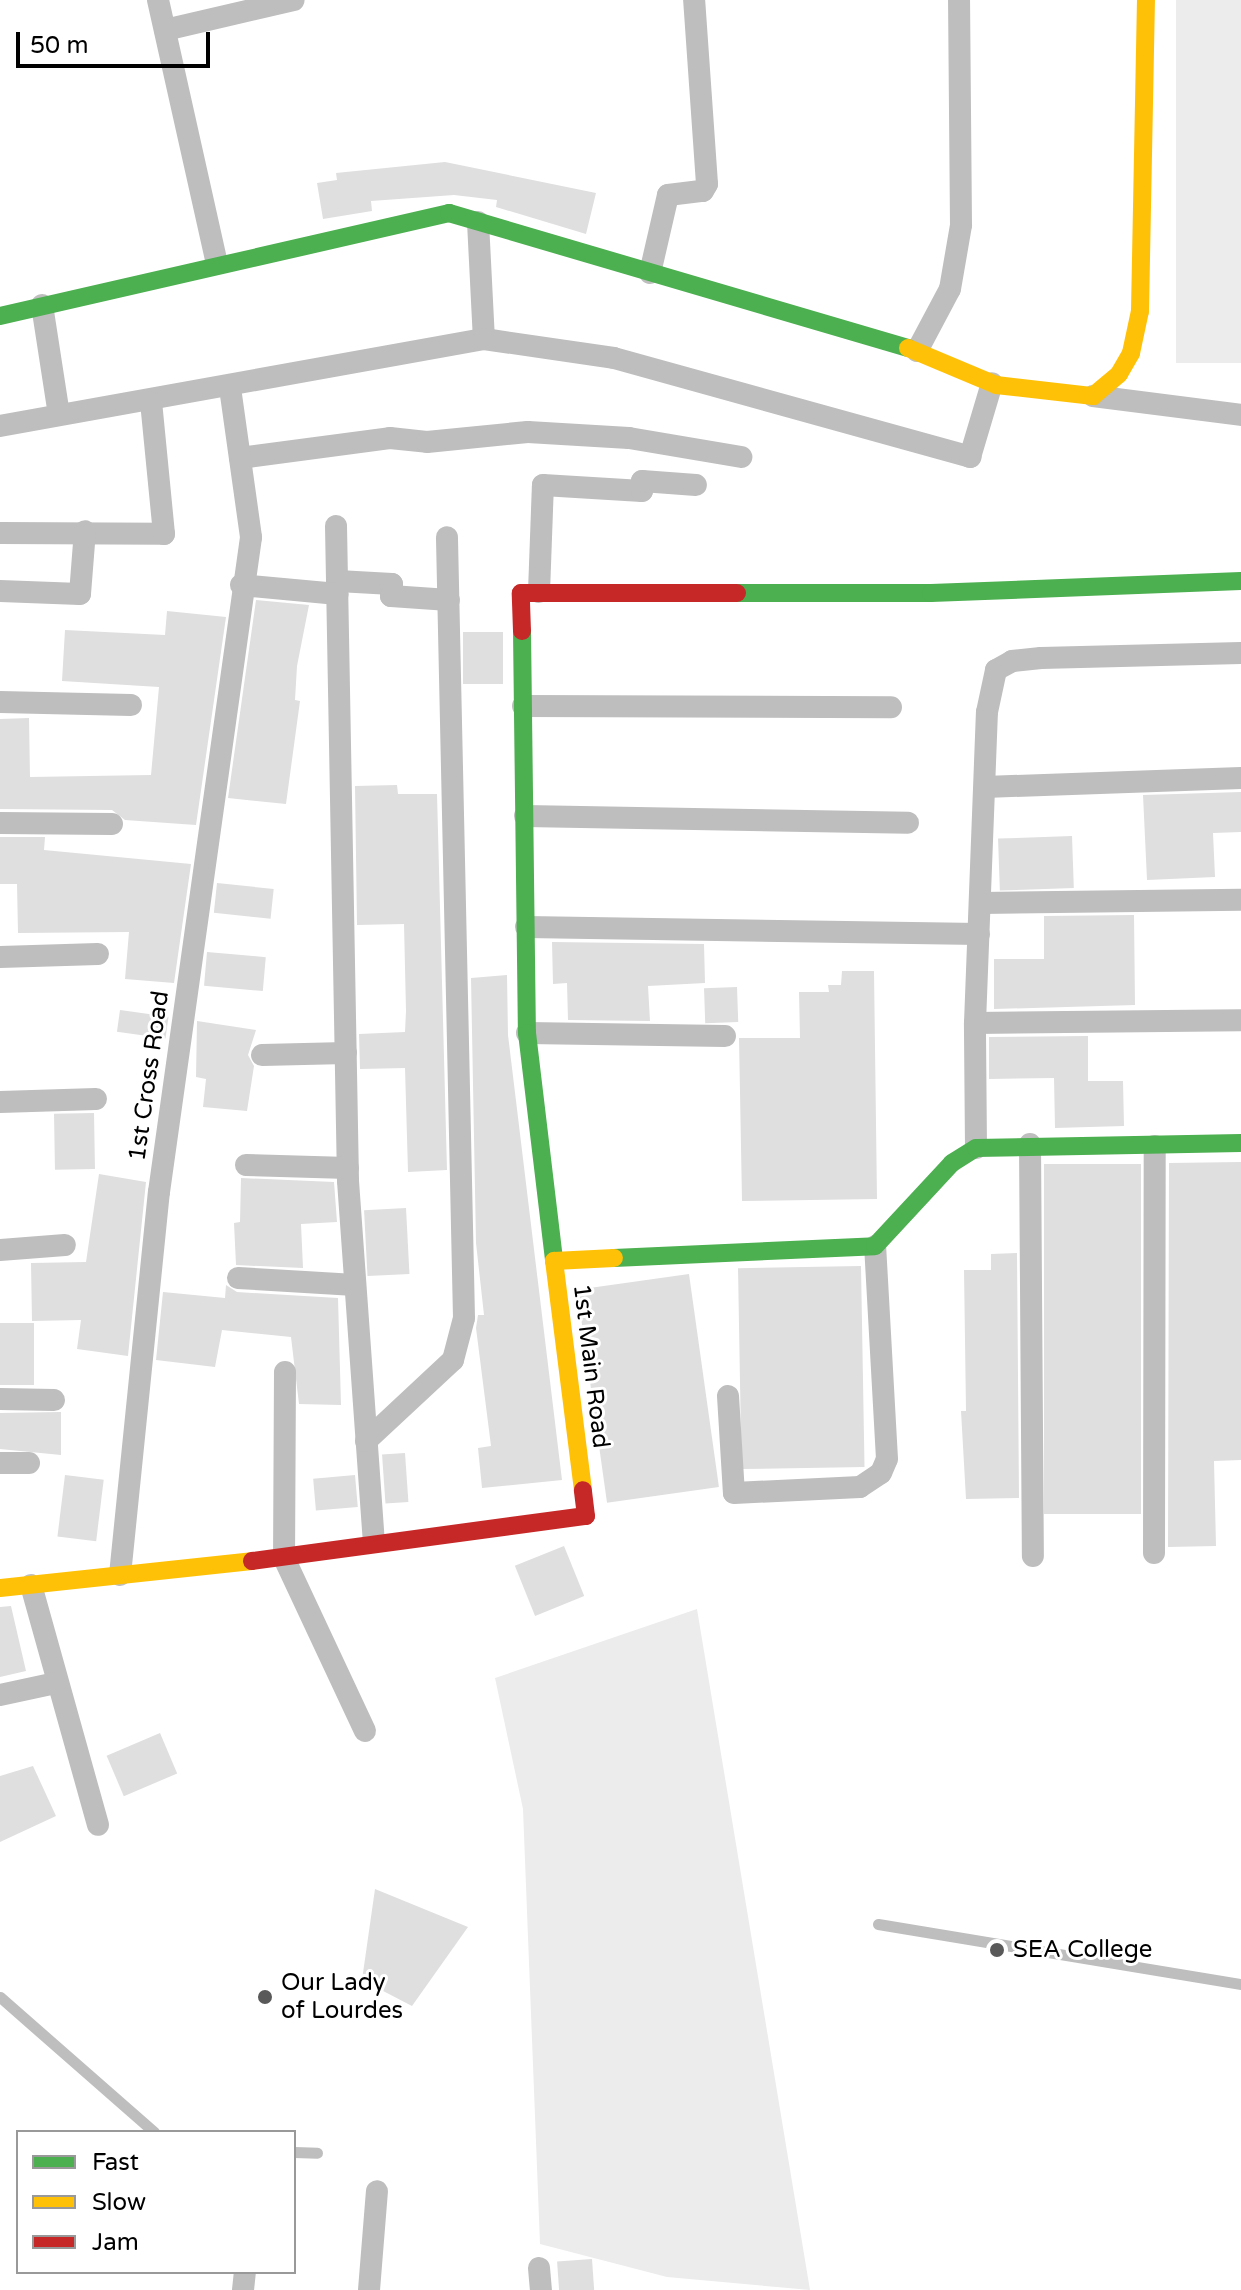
<!DOCTYPE html>
<html>
<head>
<meta charset="utf-8">
<style>
  body { margin:0 }
  #map { position:relative; width:1241px; height:2290px; overflow:hidden; background:#fff; font-family:"Varela Round",sans-serif }
  div>[style] { position:absolute }
  .green>* { inset:0; background:#ececec; transform-origin:0 0 }
  .building>* { inset:0; background:#dfdfdf; transform-origin:0 0 }
  .lane>* { height:11px; margin:-5.5px; padding:0 5.5px; transform-origin:5.5px; border-radius:5.5px; background:#bebebe }
  .street>* { height:22px; margin:-11px; padding:0 11px; transform-origin:11px; border-radius:11px; background:#bebebe }
  .fast>* { height:18px; margin:-9px; padding:0 9px; transform-origin:9px; border-radius:9px; background:#4caf50 }
  .slow>* { height:18px; margin:-9px; padding:0 9px; transform-origin:9px; border-radius:9px; background:#ffc107 }
  .jam>* { height:18px; margin:-9px; padding:0 9px; transform-origin:9px; border-radius:9px; background:#c62828 }
  .dots>* { width:22px; height:22px; translate:-50% -50%; box-sizing:border-box; border:4px solid #fff; border-radius:50% }
  span { translate:-50% -50%; white-space:nowrap; text-align:center; line-height:1.15; -webkit-text-stroke:6px #fff; paint-order:stroke }
  .street-label { font-size:24px; color:#000 }
  .poi-label { font-size:24px; color:#000 }
  .left { translate:0 -50%; text-align:left }
  .legend { position:absolute; left:16px; top:2130px; width:280px; height:144px; box-sizing:border-box; background:#fff; border:2px solid #999; margin:0; padding:10px 14px; list-style:none; font-size:24px; color:#000 }
  .legend li { display:flex; align-items:center; gap:16px; height:40px }
  .legend b { width:40px; border:2px solid #999 }
  .scale { position:absolute; left:16px; top:32px; width:194px; height:36px; box-sizing:border-box; border:4px solid #000; border-top:0; padding-left:10px; font-size:24px; line-height:28px; white-space:nowrap; color:#000; -webkit-text-stroke:6px #fff; paint-order:stroke }
</style>
</head>
<body>
<div id="map">
  <div class="green">
    <div style="left:1176px;top:0;width:65px;height:363px"></div>
    <div style="clip-path:polygon(697px 1609px,810px 2290px,667px 2277px,540px 2244px,523px 1809px,495px 1678px)"></div>
  </div>
  <div class="building">
    <div style="clip-path:polygon(445px 162px,596px 193px,586px 234px,496px 207px,497px 200px,454px 195px,371px 201px,372px 211px,323px 219px,317px 183px,337px 180px,336px 173px)"></div>
    <div style="clip-path:polygon(256px 600px,309px 605px,297px 666px,295px 700px,300px 701px,286px 804px,228px 798px)"></div>
    <div style="clip-path:polygon(167px 611px,226px 617px,196px 825px,125px 820px,112px 810px,0 809px,0 719px,29px 718px,30px 777px,151px 775px,159px 687px,62px 681px,65px 630px,165px 635px)"></div>
    <div style="left:463px;top:632px;width:40px;height:52px"></div>
    <div style="clip-path:polygon(397px 785px,398px 794px,437px 794px,447px 1170px,408px 1172px,405px 1068px,360px 1069px,359px 1034px,405px 1032px,406px 1011px,404px 924px,357px 925px,355px 786px)"></div>
    <div style="clip-path:polygon(1241px 792px,1241px 832px,1213px 833px,1215px 877px,1147px 880px,1143px 795px)"></div>
    <div style="left:1072px;top:836px;width:52px;height:74px;rotate:88deg"></div>
    <div style="clip-path:polygon(0 837px,45px 837px,44px 850px,191px 864px,174px 983px,125px 979px,129px 932px,18px 933px,17px 884px,0 884px)"></div>
    <div style="left:217px;top:883px;width:57px;height:30px;rotate:6deg"></div>
    <div style="clip-path:polygon(1134px 915px,1135px 1005px,994px 1009px,994px 959px,1044px 959px,1044px 916px)"></div>
    <div style="clip-path:polygon(552px 942px,704px 944px,705px 983px,648px 986px,650px 1021px,568px 1020px,567px 983px,553px 984px)"></div>
    <div style="left:207px;top:952px;width:59px;height:34px;rotate:5deg"></div>
    <div style="clip-path:polygon(842px 971px,874px 971px,877px 1199px,742px 1201px,739px 1038px,800px 1038px,799px 992px,829px 992px,828px 985px,841px 985px)"></div>
    <div style="clip-path:polygon(507px 975px,508px 1035px,562px 1480px,482px 1488px,478px 1448px,491px 1446px,476px 1328px,478px 1315px,484px 1315px,476px 1243px,471px 978px)"></div>
    <div style="left:737px;top:987px;width:35px;height:33px;rotate:88deg"></div>
    <div style="left:120px;top:1010px;width:49px;height:22px;rotate:8deg"></div>
    <div style="clip-path:polygon(197px 1021px,256px 1030px,248px 1055px,254px 1066px,247px 1111px,203px 1107px,206px 1079px,196px 1077px)"></div>
    <div style="clip-path:polygon(1088px 1036px,1088px 1081px,1123px 1081px,1124px 1126px,1055px 1128px,1054px 1078px,989px 1079px,989px 1037px)"></div>
    <div style="left:94px;top:1113px;width:56px;height:40px;rotate:89deg"></div>
    <div style="clip-path:polygon(1241px 1162px,1241px 1460px,1214px 1461px,1216px 1546px,1168px 1547px,1169px 1163px)"></div>
    <div style="left:1141px;top:1164px;width:350px;height:97px;rotate:90deg"></div>
    <div style="clip-path:polygon(99px 1174px,146px 1182px,128px 1356px,77px 1349px,81px 1320px,32px 1321px,31px 1263px,86px 1262px)"></div>
    <div style="clip-path:polygon(241px 1178px,334px 1182px,337px 1222px,301px 1224px,303px 1268px,236px 1265px,234px 1223px,240px 1222px)"></div>
    <div style="left:406px;top:1208px;width:66px;height:42px;rotate:87deg"></div>
    <div style="clip-path:polygon(1017px 1253px,1019px 1498px,966px 1499px,961px 1411px,966px 1411px,964px 1270px,991px 1270px,991px 1254px)"></div>
    <div style="left:861px;top:1266px;width:201px;height:123px;rotate:89deg"></div>
    <div style="left:689px;top:1274px;width:215px;height:113px;rotate:82deg"></div>
    <div style="clip-path:polygon(226px 1285px,237px 1292px,338px 1298px,341px 1405px,299px 1404px,291px 1337px,222px 1330px,215px 1367px,156px 1360px,163px 1292px,225px 1298px)"></div>
    <div style="left:0;top:1323px;width:34px;height:62px"></div>
    <div style="clip-path:polygon(61px 1412px,61px 1455px,0 1449px,0 1413px)"></div>
    <div style="left:405px;top:1453px;width:49px;height:23px;rotate:86deg"></div>
    <div style="left:65px;top:1475px;width:39px;height:62px;rotate:7deg"></div>
    <div style="left:355px;top:1475px;width:32px;height:42px;rotate:85deg"></div>
    <div style="left:564px;top:1546px;width:54px;height:53px;rotate:68deg"></div>
    <div style="clip-path:polygon(11px 1606px,26px 1671px,0 1677px,0 1607px)"></div>
    <div style="left:160px;top:1733px;width:44px;height:58px;rotate:67deg"></div>
    <div style="clip-path:polygon(33px 1766px,56px 1816px,0 1842px,0 1776px)"></div>
    <div style="clip-path:polygon(375px 1889px,468px 1927px,412px 2006px,362px 1980px)"></div>
    <div style="left:592px;top:2259px;width:31px;height:35px;rotate:86deg"></div>
  </div>
  <div class="lane">
    <div style="left:878px;top:1924px;width:368px;rotate:9.4deg"></div>
    <div style="left:0;top:1997px;width:205px;rotate:41.2deg"></div>
    <div style="left:294px;top:2152px;width:23px;rotate:2deg"></div>
  </div>
  <div class="street">
    <div style="left:158px;top:0;width:270px;rotate:77.4deg"></div>
    <div style="left:165px;top:30px;width:132px;rotate:-13.1deg"></div>
    <div style="left:478px;top:222px;width:117px;rotate:87.1deg"></div>
    <div style="left:650px;top:273px;width:80px;rotate:-77deg"></div>
    <div style="left:668px;top:195px;width:35px;rotate:-7deg"></div>
    <div style="left:703px;top:191px;width:8px;rotate:-60deg"></div>
    <div style="left:707px;top:184px;width:184px;rotate:-94deg"></div>
    <div style="left:42px;top:305px;width:111px;rotate:81.2deg"></div>
    <div style="left:917px;top:351px;width:70px;rotate:-62deg"></div>
    <div style="left:950px;top:289px;width:65px;rotate:-80.2deg"></div>
    <div style="left:961px;top:225px;width:225px;rotate:-90.5deg"></div>
    <div style="left:1093px;top:396px;width:149px;rotate:7.3deg"></div>
    <div style="left:0;top:426px;width:492px;rotate:-10.2deg"></div>
    <div style="left:484px;top:339px;width:131px;rotate:8.3deg"></div>
    <div style="left:614px;top:358px;width:370px;rotate:15.5deg"></div>
    <div style="left:970px;top:457px;width:77px;rotate:-73.4deg"></div>
    <div style="left:240px;top:458px;width:151px;rotate:-7.6deg"></div>
    <div style="left:390px;top:438px;width:37px;rotate:6deg"></div>
    <div style="left:427px;top:442px;width:101px;rotate:-5.7deg"></div>
    <div style="left:528px;top:432px;width:101px;rotate:3.4deg"></div>
    <div style="left:629px;top:438px;width:114px;rotate:9.6deg"></div>
    <div style="left:336px;top:526px;width:655px;rotate:88.95deg"></div>
    <div style="left:348px;top:1181px;width:361px;rotate:85.9deg"></div>
    <div style="left:0;top:533px;width:164px;rotate:0.3deg"></div>
    <div style="left:164px;top:534px;width:133px;rotate:-95.6deg"></div>
    <div style="left:338px;top:581px;width:54px;rotate:3.2deg"></div>
    <div style="left:392px;top:584px;width:12px;rotate:95deg"></div>
    <div style="left:391px;top:596px;width:58px;rotate:3.9deg"></div>
    <div style="left:241px;top:585px;width:97px;rotate:5.3deg"></div>
    <div style="left:0;top:591px;width:80px;rotate:2.1deg"></div>
    <div style="left:80px;top:594px;width:63px;rotate:-85.5deg"></div>
    <div style="left:539px;top:592px;width:107px;rotate:-87.9deg"></div>
    <div style="left:543px;top:485px;width:99px;rotate:3.5deg"></div>
    <div style="left:642px;top:491px;width:10px;rotate:-90deg"></div>
    <div style="left:642px;top:481px;width:54px;rotate:4.2deg"></div>
    <div style="left:0;top:702px;width:131px;rotate:1.3deg"></div>
    <div style="left:523px;top:706px;width:368px;rotate:0.2deg"></div>
    <div style="left:985px;top:787px;width:256px;rotate:-2deg"></div>
    <div style="left:525px;top:816px;width:383px;rotate:1deg"></div>
    <div style="left:0;top:823px;width:112px;rotate:0.5deg"></div>
    <div style="left:981px;top:903px;width:260px;rotate:-0.7deg"></div>
    <div style="left:526px;top:927px;width:453px;rotate:0.9deg"></div>
    <div style="left:0;top:957px;width:98px;rotate:-1.8deg"></div>
    <div style="left:975px;top:1023px;width:266px;rotate:-0.6deg"></div>
    <div style="left:527px;top:1033px;width:198px;rotate:0.9deg"></div>
    <div style="left:262px;top:1055px;width:84px;rotate:-1.4deg"></div>
    <div style="left:0;top:1102px;width:96px;rotate:-1.8deg"></div>
    <div style="left:1030px;top:1144px;width:412px;rotate:89.6deg"></div>
    <div style="left:976px;top:1148px;width:125px;rotate:-90.5deg"></div>
    <div style="left:975px;top:1023px;width:311px;rotate:-87.8deg"></div>
    <div style="left:987px;top:712px;width:43px;rotate:-77.9deg"></div>
    <div style="left:996px;top:670px;width:18px;rotate:-29deg"></div>
    <div style="left:1012px;top:661px;width:29px;rotate:-6deg"></div>
    <div style="left:1041px;top:658px;width:200px;rotate:-1.4deg"></div>
    <div style="left:246px;top:1165px;width:102px;rotate:1.7deg"></div>
    <div style="left:0;top:1250px;width:65px;rotate:-4.4deg"></div>
    <div style="left:238px;top:1278px;width:117px;rotate:3.4deg"></div>
    <div style="left:285px;top:1372px;width:186px;rotate:90.3deg"></div>
    <div style="left:284px;top:1558px;width:191px;rotate:64.9deg"></div>
    <div style="left:728px;top:1396px;width:97px;rotate:86.5deg"></div>
    <div style="left:734px;top:1493px;width:126px;rotate:-2.7deg"></div>
    <div style="left:860px;top:1487px;width:25px;rotate:-34deg"></div>
    <div style="left:881px;top:1473px;width:15px;rotate:-67deg"></div>
    <div style="left:887px;top:1459px;width:213px;rotate:-93.2deg"></div>
    <div style="left:0;top:1399px;width:54px;rotate:1.1deg"></div>
    <div style="left:366px;top:1441px;width:119px;rotate:-43deg"></div>
    <div style="left:453px;top:1360px;width:43px;rotate:-75.3deg"></div>
    <div style="left:464px;top:1318px;width:781px;rotate:-91.25deg"></div>
    <div style="left:0;top:1463px;width:29px"></div>
    <div style="left:1154px;top:1553px;width:407px;rotate:-89.9deg"></div>
    <div style="left:120px;top:1575px;width:385px;rotate:-84.2deg"></div>
    <div style="left:159px;top:1192px;width:661px;rotate:-82deg"></div>
    <div style="left:251px;top:537px;width:150px;rotate:-98deg"></div>
    <div style="left:31px;top:1585px;width:249px;rotate:74.4deg"></div>
    <div style="left:0;top:1695px;width:57px;rotate:-12.1deg"></div>
    <div style="left:539px;top:2268px;width:22px;rotate:85deg"></div>
    <div style="left:243px;top:2290px;width:18px;rotate:-84deg"></div>
    <div style="left:369px;top:2290px;width:99px;rotate:-85.4deg"></div>
  </div>
  <div class="fast">
    <div style="left:0;top:316px;width:461px;rotate:-12.9deg"></div>
    <div style="left:449px;top:213px;width:478px;rotate:16.4deg"></div>
    <div style="left:737px;top:593px;width:194px"></div>
    <div style="left:931px;top:593px;width:310px;rotate:-2.2deg"></div>
    <div style="left:522px;top:631px;width:402px;rotate:89.3deg"></div>
    <div style="left:527px;top:1033px;width:230px;rotate:83.2deg"></div>
    <div style="left:614px;top:1258px;width:261px;rotate:-2.6deg"></div>
    <div style="left:875px;top:1246px;width:113px;rotate:-47.1deg"></div>
    <div style="left:952px;top:1163px;width:28px;rotate:-32deg"></div>
    <div style="left:976px;top:1148px;width:265px;rotate:-1.1deg"></div>
  </div>
  <div class="slow">
    <div style="left:908px;top:348px;width:95px;rotate:22.8deg"></div>
    <div style="left:996px;top:385px;width:98px;rotate:6.5deg"></div>
    <div style="left:1093px;top:396px;width:34px;rotate:-40deg"></div>
    <div style="left:1119px;top:374px;width:24px;rotate:-60deg"></div>
    <div style="left:1131px;top:353px;width:43px;rotate:-77.9deg"></div>
    <div style="left:1140px;top:311px;width:311px;rotate:-88.9deg"></div>
    <div style="left:583px;top:1490px;width:231px;rotate:-97.2deg"></div>
    <div style="left:554px;top:1261px;width:60px;rotate:-2.9deg"></div>
    <div style="left:0;top:1588px;width:253px;rotate:-6.1deg"></div>
  </div>
  <div class="jam">
    <div style="left:522px;top:631px;width:38px;rotate:-92deg"></div>
    <div style="left:521px;top:593px;width:216px"></div>
    <div style="left:252px;top:1561px;width:337px;rotate:-7.7deg"></div>
    <div style="left:586px;top:1516px;width:26px;rotate:-97deg"></div>
  </div>
  <div class="dots">
    <div style="left:997px;top:1950px;background:#595959"></div>
    <div style="left:265px;top:1997px;background:#595959"></div>
  </div>
  <div class="street-label">
    <span style="left:149px;top:1076px;rotate:-82deg">1st Cross Road</span>
    <span style="left:591px;top:1366px;rotate:83deg">1st Main Road</span>
  </div>
  <div class="poi-label">
    <span class="left" style="left:1013px;top:1950px">SEA College</span>
    <span class="left" style="left:281px;top:1997px">Our Lady<br>of Lourdes</span>
  </div>
  <ul class="legend">
  <li><b style="height:10px;background:#4caf50"></b>Fast</li>
  <li><b style="height:10px;background:#ffc107"></b>Slow</li>
  <li><b style="height:10px;background:#c62828"></b>Jam</li>
  </ul>
  <div class="scale">50 m</div>
</div>
</body>
</html>
